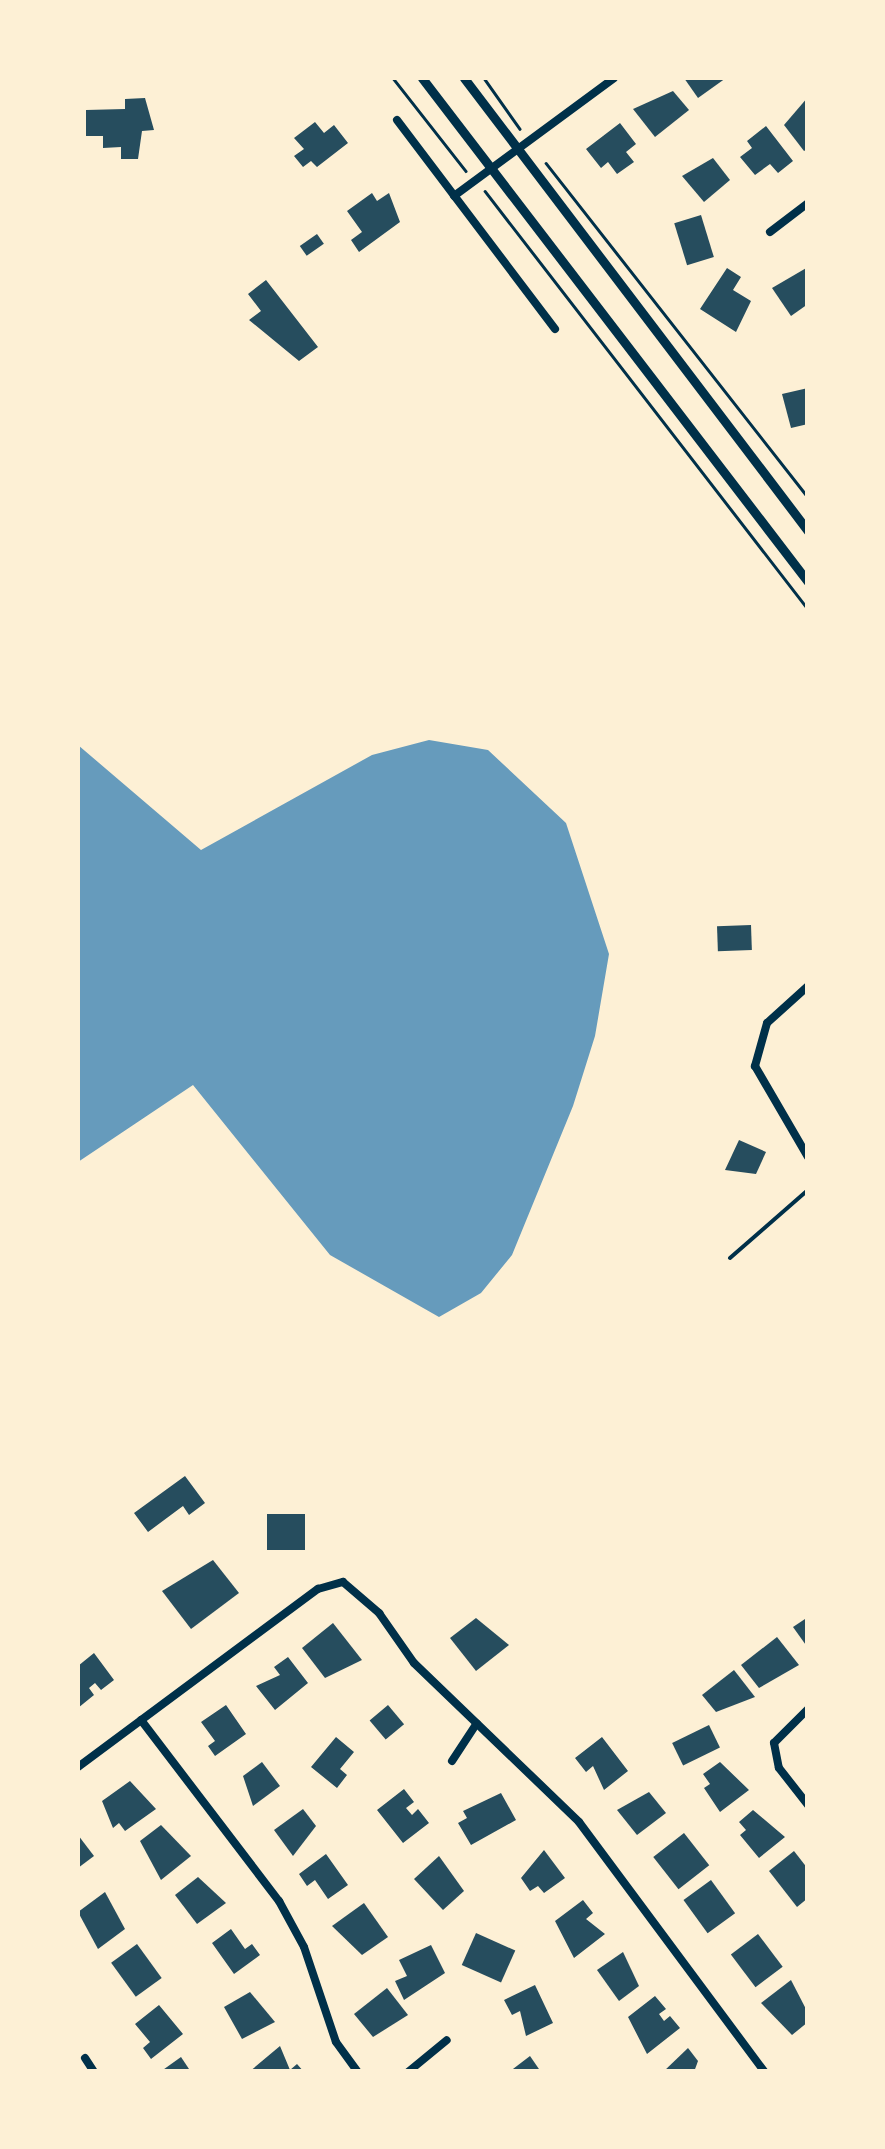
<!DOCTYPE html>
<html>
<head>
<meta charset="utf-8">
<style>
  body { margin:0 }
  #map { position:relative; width:885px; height:2149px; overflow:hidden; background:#fdf0d5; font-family:Mulish,sans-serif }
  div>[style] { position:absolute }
  .water>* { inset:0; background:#669bbc }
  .building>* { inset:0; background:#264d5e; transform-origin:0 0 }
  .path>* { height:2.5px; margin:-1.25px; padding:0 1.25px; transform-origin:1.25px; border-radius:1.25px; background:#003049 }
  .service>* { height:4px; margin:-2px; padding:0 2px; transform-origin:2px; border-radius:2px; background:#003049 }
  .minor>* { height:8px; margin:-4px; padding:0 4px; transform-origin:4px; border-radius:4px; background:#003049 }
  .tertiary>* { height:9px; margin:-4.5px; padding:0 4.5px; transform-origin:4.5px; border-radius:4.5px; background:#003049 }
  span { translate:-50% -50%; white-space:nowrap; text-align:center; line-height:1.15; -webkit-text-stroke:10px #fdf0d5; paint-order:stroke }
  .frame { position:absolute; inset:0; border:80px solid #fdf0d5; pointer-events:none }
</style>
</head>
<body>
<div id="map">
  <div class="water">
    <div style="clip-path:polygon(429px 740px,488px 750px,566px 823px,609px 954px,595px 1036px,573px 1106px,512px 1255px,481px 1293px,439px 1317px,330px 1255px,193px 1085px,78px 1162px,78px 745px,201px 850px,372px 755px)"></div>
  </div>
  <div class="building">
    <div style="clip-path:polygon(684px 78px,726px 78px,698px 98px)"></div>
    <div style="clip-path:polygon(673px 91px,689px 110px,655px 137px,633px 109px)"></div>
    <div style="clip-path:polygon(808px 97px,808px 149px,804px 151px,784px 125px)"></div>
    <div style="clip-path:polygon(145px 98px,154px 130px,142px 131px,138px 159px,121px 159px,121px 147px,103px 148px,103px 136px,86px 136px,86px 110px,125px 109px,125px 99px)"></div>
    <div style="clip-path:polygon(315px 122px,324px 133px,334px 125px,348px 143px,317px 167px,311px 161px,303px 167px,294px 156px,304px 149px,294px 138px)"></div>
    <div style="clip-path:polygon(620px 123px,636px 144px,626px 152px,634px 162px,617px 174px,608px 162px,601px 168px,586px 149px)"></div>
    <div style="clip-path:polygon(766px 126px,793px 161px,778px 173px,770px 164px,755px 175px,740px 157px,752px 148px,747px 141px)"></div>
    <div style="clip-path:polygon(713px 158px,730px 180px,704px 202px,682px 176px)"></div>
    <div style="clip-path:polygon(372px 193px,377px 201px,389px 193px,400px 222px,359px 252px,351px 240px,362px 232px,347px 211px)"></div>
    <div style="left:701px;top:215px;width:44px;height:28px;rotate:73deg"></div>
    <div style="left:317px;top:234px;width:12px;height:21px;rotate:55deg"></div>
    <div style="clip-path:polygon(808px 267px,808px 304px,791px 316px,772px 288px)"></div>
    <div style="clip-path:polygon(727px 268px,741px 277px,733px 290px,751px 301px,736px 332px,700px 309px)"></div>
    <div style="clip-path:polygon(266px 280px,318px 347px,299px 361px,249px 320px,261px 311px,248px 294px)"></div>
    <div style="clip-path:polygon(808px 388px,808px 424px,791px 428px,782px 394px)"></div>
    <div style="left:751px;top:925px;width:25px;height:34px;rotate:88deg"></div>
    <div style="clip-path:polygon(739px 1140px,766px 1152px,756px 1174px,725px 1170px)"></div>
    <div style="clip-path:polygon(185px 1476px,205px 1503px,189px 1515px,183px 1506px,148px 1532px,134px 1513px)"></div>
    <div style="left:305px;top:1514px;width:36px;height:38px;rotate:90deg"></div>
    <div style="clip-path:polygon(213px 1560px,239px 1593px,191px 1629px,162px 1591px)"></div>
    <div style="clip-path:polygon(808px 1617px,808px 1648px,793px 1627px)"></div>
    <div style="clip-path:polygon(476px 1618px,509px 1645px,476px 1671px,450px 1638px)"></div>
    <div style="clip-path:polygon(333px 1623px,362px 1660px,325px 1678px,302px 1648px)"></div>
    <div style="clip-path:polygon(777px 1637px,799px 1665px,759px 1688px,741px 1665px)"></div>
    <div style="clip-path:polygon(94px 1653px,114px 1680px,101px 1690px,95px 1683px,89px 1688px,94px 1695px,78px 1708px,78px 1666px)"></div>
    <div style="clip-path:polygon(288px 1657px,308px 1683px,275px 1710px,256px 1686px,280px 1675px,274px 1667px)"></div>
    <div style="clip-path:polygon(734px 1670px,755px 1697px,716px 1712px,702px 1695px)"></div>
    <div style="clip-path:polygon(226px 1705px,246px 1734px,215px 1756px,208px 1746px,215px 1741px,201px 1722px)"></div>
    <div style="left:388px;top:1705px;width:25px;height:24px;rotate:50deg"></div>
    <div style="left:709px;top:1725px;width:25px;height:41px;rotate:64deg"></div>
    <div style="clip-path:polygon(336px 1737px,354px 1752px,340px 1769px,347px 1775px,337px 1788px,311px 1767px)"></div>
    <div style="clip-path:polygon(602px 1737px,628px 1771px,604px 1790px,593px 1766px,586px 1772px,575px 1758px)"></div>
    <div style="clip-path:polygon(262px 1762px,280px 1786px,253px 1806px,243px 1776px)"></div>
    <div style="clip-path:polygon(720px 1762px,749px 1790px,720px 1812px,704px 1788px,710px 1784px,703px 1774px)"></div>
    <div style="clip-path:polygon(130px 1781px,156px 1809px,125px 1831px,119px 1823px,113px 1828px,102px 1801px)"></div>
    <div style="clip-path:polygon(404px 1789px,414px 1802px,406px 1808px,412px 1815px,418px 1809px,429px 1823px,403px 1843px,377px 1810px)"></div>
    <div style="clip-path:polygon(649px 1792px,666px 1813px,637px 1835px,617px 1810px)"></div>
    <div style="clip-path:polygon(501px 1793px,516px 1820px,471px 1845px,458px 1823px,467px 1818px,463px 1811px)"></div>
    <div style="clip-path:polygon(303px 1809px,316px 1826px,293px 1856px,274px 1830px)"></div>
    <div style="clip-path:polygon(753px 1810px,785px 1837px,759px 1858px,740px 1835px,746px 1830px,739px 1822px)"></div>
    <div style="clip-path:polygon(161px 1825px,191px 1856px,161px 1880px,140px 1841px)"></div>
    <div style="left:684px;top:1833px;width:41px;height:39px;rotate:52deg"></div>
    <div style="clip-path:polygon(78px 1835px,94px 1856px,78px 1868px)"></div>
    <div style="clip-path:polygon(544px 1850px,565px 1878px,544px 1893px,538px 1886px,530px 1891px,521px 1878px)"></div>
    <div style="clip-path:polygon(794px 1851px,808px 1869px,808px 1898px,797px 1907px,769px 1871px)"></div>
    <div style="clip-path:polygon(326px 1854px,348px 1885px,328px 1899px,315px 1880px,307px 1886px,299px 1874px)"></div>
    <div style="clip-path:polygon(439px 1856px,464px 1891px,443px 1910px,414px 1879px)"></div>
    <div style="clip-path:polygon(198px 1877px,226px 1903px,197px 1924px,175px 1895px)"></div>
    <div style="left:711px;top:1880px;width:41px;height:34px;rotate:54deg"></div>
    <div style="clip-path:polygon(105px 1892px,125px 1929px,98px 1949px,78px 1912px)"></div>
    <div style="clip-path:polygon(583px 1900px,593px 1913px,586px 1919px,605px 1934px,574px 1958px,555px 1921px)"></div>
    <div style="clip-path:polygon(364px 1903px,388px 1937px,362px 1955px,332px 1926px)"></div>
    <div style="clip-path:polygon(231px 1929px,245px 1949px,252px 1944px,260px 1955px,234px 1974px,212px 1943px)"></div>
    <div style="left:476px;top:1933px;width:43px;height:35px;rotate:24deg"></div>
    <div style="left:758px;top:1934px;width:41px;height:34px;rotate:53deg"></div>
    <div style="left:137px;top:1944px;width:42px;height:32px;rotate:54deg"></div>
    <div style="clip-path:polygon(431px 1945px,445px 1973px,404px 2000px,395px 1981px,407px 1976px,399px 1960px)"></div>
    <div style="clip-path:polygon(623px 1952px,639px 1986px,619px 2001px,597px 1970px)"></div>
    <div style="clip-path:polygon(791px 1980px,808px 2013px,808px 2022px,792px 2035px,761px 2003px)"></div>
    <div style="clip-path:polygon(535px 1985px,553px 2023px,526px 2036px,520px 2011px,512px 2015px,504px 2000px)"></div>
    <div style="clip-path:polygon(387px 1988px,408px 2015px,373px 2037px,354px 2014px)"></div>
    <div style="clip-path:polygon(250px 1992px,275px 2022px,242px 2039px,224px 2007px)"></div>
    <div style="clip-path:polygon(655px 1996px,666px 2009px,659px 2014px,664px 2021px,670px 2016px,680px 2028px,647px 2054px,628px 2017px)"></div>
    <div style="clip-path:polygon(159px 2005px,183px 2034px,151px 2059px,143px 2048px,150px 2042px,135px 2024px)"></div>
    <div style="clip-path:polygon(280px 2046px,290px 2070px,297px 2064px,304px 2072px,249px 2072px)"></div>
    <div style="clip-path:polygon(688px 2048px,698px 2061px,694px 2072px,663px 2072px)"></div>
    <div style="clip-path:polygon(530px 2056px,541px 2072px,509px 2072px)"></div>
    <div style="clip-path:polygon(181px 2057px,191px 2072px,160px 2072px)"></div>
  </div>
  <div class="path">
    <div style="left:393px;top:78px;width:118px;rotate:51.9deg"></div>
    <div style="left:484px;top:78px;width:62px;rotate:54.8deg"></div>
    <div style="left:546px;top:163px;width:424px;rotate:51.9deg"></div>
    <div style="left:485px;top:191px;width:528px;rotate:52.31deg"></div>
  </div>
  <div class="service">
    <div style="left:730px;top:1258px;width:103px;rotate:-41.1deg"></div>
  </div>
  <div class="minor">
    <div style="left:397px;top:120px;width:262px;rotate:52.9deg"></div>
    <div style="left:454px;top:196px;width:199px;rotate:-36.4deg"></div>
    <div style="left:770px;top:232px;width:48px;rotate:-37.3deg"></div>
    <div style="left:808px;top:986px;width:55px;rotate:137.9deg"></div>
    <div style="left:767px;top:1023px;width:45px;rotate:105.6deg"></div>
    <div style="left:755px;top:1066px;width:105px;rotate:59.8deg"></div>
    <div style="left:808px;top:1709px;width:48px;rotate:135deg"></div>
    <div style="left:774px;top:1743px;width:25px;rotate:79deg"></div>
    <div style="left:779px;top:1768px;width:47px;rotate:51.9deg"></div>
    <div style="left:141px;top:1720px;width:228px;rotate:52.7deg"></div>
    <div style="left:279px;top:1901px;width:52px;rotate:61.5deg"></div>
    <div style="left:304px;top:1947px;width:100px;rotate:71.4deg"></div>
    <div style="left:336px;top:2042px;width:37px;rotate:54deg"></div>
    <div style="left:452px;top:1761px;width:45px;rotate:-56.7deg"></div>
    <div style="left:78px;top:1767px;width:299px;rotate:-36.6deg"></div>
    <div style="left:318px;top:1589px;width:26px;rotate:-16deg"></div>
    <div style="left:343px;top:1582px;width:48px;rotate:40.7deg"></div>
    <div style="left:379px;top:1613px;width:61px;rotate:55deg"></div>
    <div style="left:414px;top:1663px;width:229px;rotate:43.9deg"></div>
    <div style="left:579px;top:1822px;width:312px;rotate:53.4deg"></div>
    <div style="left:85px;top:2058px;width:17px;rotate:57deg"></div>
    <div style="left:408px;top:2072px;width:50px;rotate:-39.4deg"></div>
  </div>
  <div class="tertiary">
    <div style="left:422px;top:78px;width:635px;rotate:52.55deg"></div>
    <div style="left:464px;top:78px;width:569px;rotate:52.79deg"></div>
  </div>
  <div class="frame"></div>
</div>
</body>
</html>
